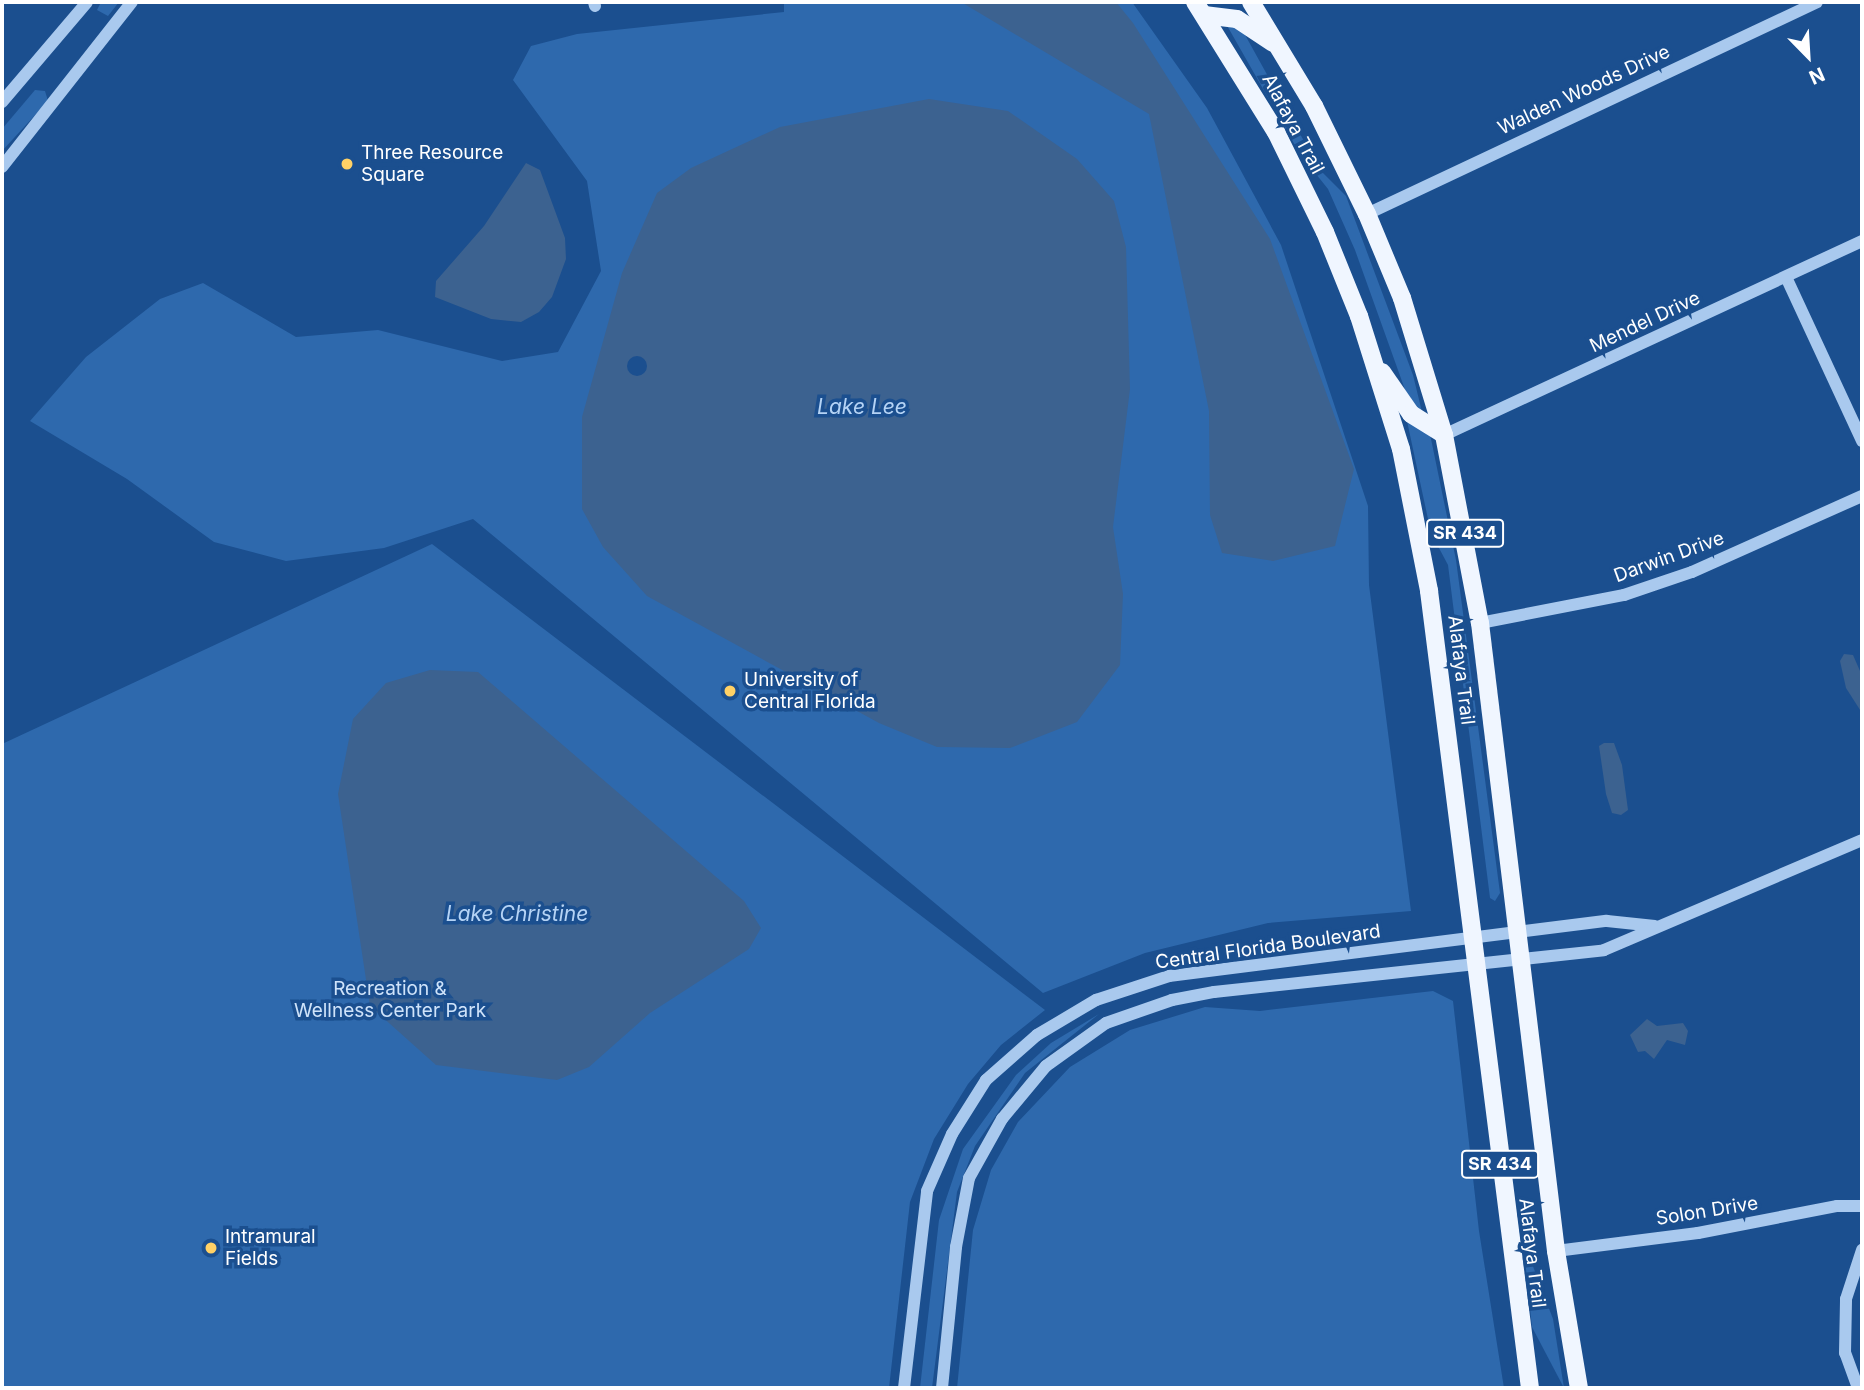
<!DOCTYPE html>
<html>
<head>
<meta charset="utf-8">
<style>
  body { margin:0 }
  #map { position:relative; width:1864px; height:1390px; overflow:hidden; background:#1b4f8f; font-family:Inter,sans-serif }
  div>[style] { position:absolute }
  .green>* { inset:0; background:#2e69ad }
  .water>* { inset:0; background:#3c6290 }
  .pier>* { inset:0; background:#1b4f8f }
  .round { border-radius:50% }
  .minor>* { height:12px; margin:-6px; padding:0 6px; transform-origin:6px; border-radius:6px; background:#a9c9ee }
  .major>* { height:18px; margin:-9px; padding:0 9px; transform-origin:9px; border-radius:9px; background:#f0f6ff }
  .dots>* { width:19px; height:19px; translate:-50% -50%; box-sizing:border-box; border:4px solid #1b4f8f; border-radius:50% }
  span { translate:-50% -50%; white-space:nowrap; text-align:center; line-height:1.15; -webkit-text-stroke:7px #1b4f8f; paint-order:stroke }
  .shield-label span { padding:2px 5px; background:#1b4f8f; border:2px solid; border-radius:5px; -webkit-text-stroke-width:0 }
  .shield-label { font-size:18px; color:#fff; font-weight:700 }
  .street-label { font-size:19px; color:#fff }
  .poi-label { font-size:19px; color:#fff }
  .left { translate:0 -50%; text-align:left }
  .park-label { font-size:19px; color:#cfe3fa }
  .water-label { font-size:21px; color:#b5d3f5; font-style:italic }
  .frame { position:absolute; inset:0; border:4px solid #fff; pointer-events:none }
  .north { position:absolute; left:1773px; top:21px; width:70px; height:70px; -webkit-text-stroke:5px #1b4f8f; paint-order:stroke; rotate:156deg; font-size:19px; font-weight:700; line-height:28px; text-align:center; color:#fff }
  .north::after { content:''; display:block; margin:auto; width:24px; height:32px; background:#fff; clip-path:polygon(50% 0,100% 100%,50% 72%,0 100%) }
</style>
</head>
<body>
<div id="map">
  <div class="green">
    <div style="clip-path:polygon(101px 2px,119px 2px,108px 16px,97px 10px)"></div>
    <div style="clip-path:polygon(784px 2px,1132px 2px,1207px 108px,1281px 245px,1368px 506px,1369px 585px,1411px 911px,1268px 923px,1145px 953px,1043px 993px,473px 519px,384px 548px,286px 561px,214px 542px,127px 479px,30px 421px,86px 357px,160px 299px,203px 283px,296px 337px,378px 330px,502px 361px,558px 352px,601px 271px,587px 181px,513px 80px,531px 46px,577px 34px,784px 12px)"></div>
    <div style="clip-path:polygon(1225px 22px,1244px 33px,1320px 170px,1346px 196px,1413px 375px,1423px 416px,1408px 398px,1355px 250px,1328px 189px,1300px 154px)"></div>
    <div style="clip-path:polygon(35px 90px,45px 91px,48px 101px,2px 151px,2px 129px)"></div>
    <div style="clip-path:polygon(1407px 421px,1430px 434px,1456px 560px,1500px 893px,1495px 901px,1490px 898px,1448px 565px,1431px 533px)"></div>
    <div style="clip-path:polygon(432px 544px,1045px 1010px,1001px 1045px,968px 1084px,934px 1139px,910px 1202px,889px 1388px,2px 1388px,2px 744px)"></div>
    <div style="clip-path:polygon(1433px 991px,1453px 1001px,1479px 1231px,1504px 1388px,957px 1388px,973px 1230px,991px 1170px,1018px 1122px,1070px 1067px,1130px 1030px,1205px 1007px,1260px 1011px)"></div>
    <div style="clip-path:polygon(1099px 1014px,1025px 1073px,975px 1146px,957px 1192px,932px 1388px,920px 1388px,939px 1220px,963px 1149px,1016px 1075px,1051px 1043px)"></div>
    <div style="clip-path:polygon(1523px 1240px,1553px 1319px,1564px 1388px,1532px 1327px)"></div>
  </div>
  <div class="water">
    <div style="clip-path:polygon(961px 2px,1116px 2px,1133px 23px,1270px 239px,1354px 469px,1335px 546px,1273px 561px,1222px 553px,1210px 515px,1209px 411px,1149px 114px)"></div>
    <div style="clip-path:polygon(929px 99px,1008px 111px,1077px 159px,1114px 201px,1126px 247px,1130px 389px,1113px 527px,1123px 594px,1120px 665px,1077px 722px,1010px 748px,937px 747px,879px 723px,647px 596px,603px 547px,582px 509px,582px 417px,622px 273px,657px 193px,691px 168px,780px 127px)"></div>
    <div style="clip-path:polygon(526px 163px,540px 170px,565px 238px,566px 259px,552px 297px,539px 312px,521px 322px,491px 319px,435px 297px,436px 281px,484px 226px)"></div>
    <div style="clip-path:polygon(1844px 654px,1853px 655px,1860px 671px,1862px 713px,1846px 688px,1840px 661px)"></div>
    <div style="clip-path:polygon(430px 670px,478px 672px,744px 901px,761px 928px,749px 949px,650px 1013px,589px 1067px,557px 1080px,436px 1065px,370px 1006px,338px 794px,353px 719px,386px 683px)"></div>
    <div style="clip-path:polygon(1604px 743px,1614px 743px,1622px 765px,1628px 810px,1621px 815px,1612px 813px,1606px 794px,1599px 746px)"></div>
    <div style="clip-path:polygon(1647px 1019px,1657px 1026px,1683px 1023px,1688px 1031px,1685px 1045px,1667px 1040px,1654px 1059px,1645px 1051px,1638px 1052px,1630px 1035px)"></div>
  </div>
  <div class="pier">
    <div class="round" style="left:627px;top:356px;width:20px;height:20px"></div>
  </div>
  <div class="minor">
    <div style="left:594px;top:2px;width:4px;rotate:76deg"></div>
    <div style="left:2px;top:102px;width:131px;rotate:-49.6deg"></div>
    <div style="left:2px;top:167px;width:210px;rotate:-51.8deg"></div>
    <div style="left:1367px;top:214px;width:497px;rotate:-25.2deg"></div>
    <div style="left:1786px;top:277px;width:181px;rotate:65.1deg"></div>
    <div style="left:1444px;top:435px;width:461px;rotate:-24.9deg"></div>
    <div style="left:1480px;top:623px;width:147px;rotate:-11deg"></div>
    <div style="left:1624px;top:595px;width:72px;rotate:-18.7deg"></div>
    <div style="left:1692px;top:572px;width:186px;rotate:-24.1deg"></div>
    <div style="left:1556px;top:1251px;width:143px;rotate:-7.2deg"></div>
    <div style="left:1698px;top:1233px;width:142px;rotate:-11deg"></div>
    <div style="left:1837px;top:1206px;width:25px"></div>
    <div style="left:904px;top:1388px;width:198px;rotate:-83.3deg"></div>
    <div style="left:927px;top:1191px;width:62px;rotate:-66.3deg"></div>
    <div style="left:952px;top:1134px;width:64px;rotate:-57.8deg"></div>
    <div style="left:986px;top:1080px;width:68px;rotate:-41.4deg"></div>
    <div style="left:1037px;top:1035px;width:69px;rotate:-30.7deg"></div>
    <div style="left:1096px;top:1000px;width:77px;rotate:-18.2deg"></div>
    <div style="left:1169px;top:976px;width:441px;rotate:-7.2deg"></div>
    <div style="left:1607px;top:921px;width:48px;rotate:5.9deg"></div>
    <div style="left:942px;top:1388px;width:142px;rotate:-84.3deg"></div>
    <div style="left:956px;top:1247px;width:70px;rotate:-79.3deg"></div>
    <div style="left:969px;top:1178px;width:68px;rotate:-60.8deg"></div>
    <div style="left:1002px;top:1119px;width:69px;rotate:-50.3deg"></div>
    <div style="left:1046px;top:1066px;width:74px;rotate:-35.6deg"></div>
    <div style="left:1106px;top:1023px;width:70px;rotate:-19.2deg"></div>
    <div style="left:1172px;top:1000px;width:43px;rotate:-10.8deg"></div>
    <div style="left:1214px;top:992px;width:392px;rotate:-6.1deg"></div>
    <div style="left:1604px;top:950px;width:280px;rotate:-23.1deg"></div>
    <div style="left:1858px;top:1388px;width:37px;rotate:-110deg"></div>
    <div style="left:1845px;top:1353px;width:54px;rotate:-88.9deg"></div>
    <div style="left:1846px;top:1299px;width:52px;rotate:-71.9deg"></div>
  </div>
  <div class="major">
    <div style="left:1195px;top:2px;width:153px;rotate:58.1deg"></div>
    <div style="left:1276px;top:132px;width:111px;rotate:63.9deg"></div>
    <div style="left:1325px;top:232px;width:91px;rotate:68deg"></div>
    <div style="left:1359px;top:316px;width:139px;rotate:72.5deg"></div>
    <div style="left:1401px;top:449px;width:145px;rotate:78.8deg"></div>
    <div style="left:1429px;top:591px;width:803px;rotate:82.78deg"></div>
    <div style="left:1251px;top:2px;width:122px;rotate:58.8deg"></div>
    <div style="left:1314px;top:106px;width:120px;rotate:63.9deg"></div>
    <div style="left:1367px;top:214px;width:91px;rotate:67.4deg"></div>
    <div style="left:1402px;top:298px;width:143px;rotate:73deg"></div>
    <div style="left:1444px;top:435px;width:191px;rotate:79.2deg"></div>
    <div style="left:1480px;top:623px;width:633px;rotate:83.1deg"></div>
    <div style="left:1556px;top:1251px;width:139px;rotate:80.5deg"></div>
    <div style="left:1204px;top:15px;width:33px;rotate:7deg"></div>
    <div style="left:1237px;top:19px;width:43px;rotate:33.7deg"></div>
    <div style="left:1382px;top:372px;width:51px;rotate:55.4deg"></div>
    <div style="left:1411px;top:414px;width:39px;rotate:32deg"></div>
  </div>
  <div class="dots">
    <div style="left:347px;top:164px;background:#ffd166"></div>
    <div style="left:730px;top:691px;background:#ffd166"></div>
    <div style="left:211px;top:1248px;background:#ffd166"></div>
  </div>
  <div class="shield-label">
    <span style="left:1465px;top:533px">SR 434</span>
    <span style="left:1500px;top:1164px">SR 434</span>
  </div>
  <div class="street-label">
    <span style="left:1584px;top:90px;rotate:-25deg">Walden Woods Drive</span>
    <span style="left:1293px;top:124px;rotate:62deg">Alafaya Trail</span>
    <span style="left:1645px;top:322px;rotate:-25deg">Mendel Drive</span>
    <span style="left:1669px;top:557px;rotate:-20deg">Darwin Drive</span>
    <span style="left:1461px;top:670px;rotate:83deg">Alafaya Trail</span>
    <span style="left:1268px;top:947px;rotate:-8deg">Central Florida Boulevard</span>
    <span style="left:1707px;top:1211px;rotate:-9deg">Solon Drive</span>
    <span style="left:1532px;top:1253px;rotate:83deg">Alafaya Trail</span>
  </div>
  <div class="poi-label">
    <span class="left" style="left:361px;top:164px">Three Resource<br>Square</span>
    <span class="left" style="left:744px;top:691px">University of<br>Central Florida</span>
    <span class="left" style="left:225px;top:1248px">Intramural<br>Fields</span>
  </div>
  <div class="park-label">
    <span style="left:390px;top:1000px">Recreation &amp;<br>Wellness Center Park</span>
  </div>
  <div class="water-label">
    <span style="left:862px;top:407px">Lake Lee</span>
    <span style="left:517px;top:914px">Lake Christine</span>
  </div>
  <div class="frame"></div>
  <div class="north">N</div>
</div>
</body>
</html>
